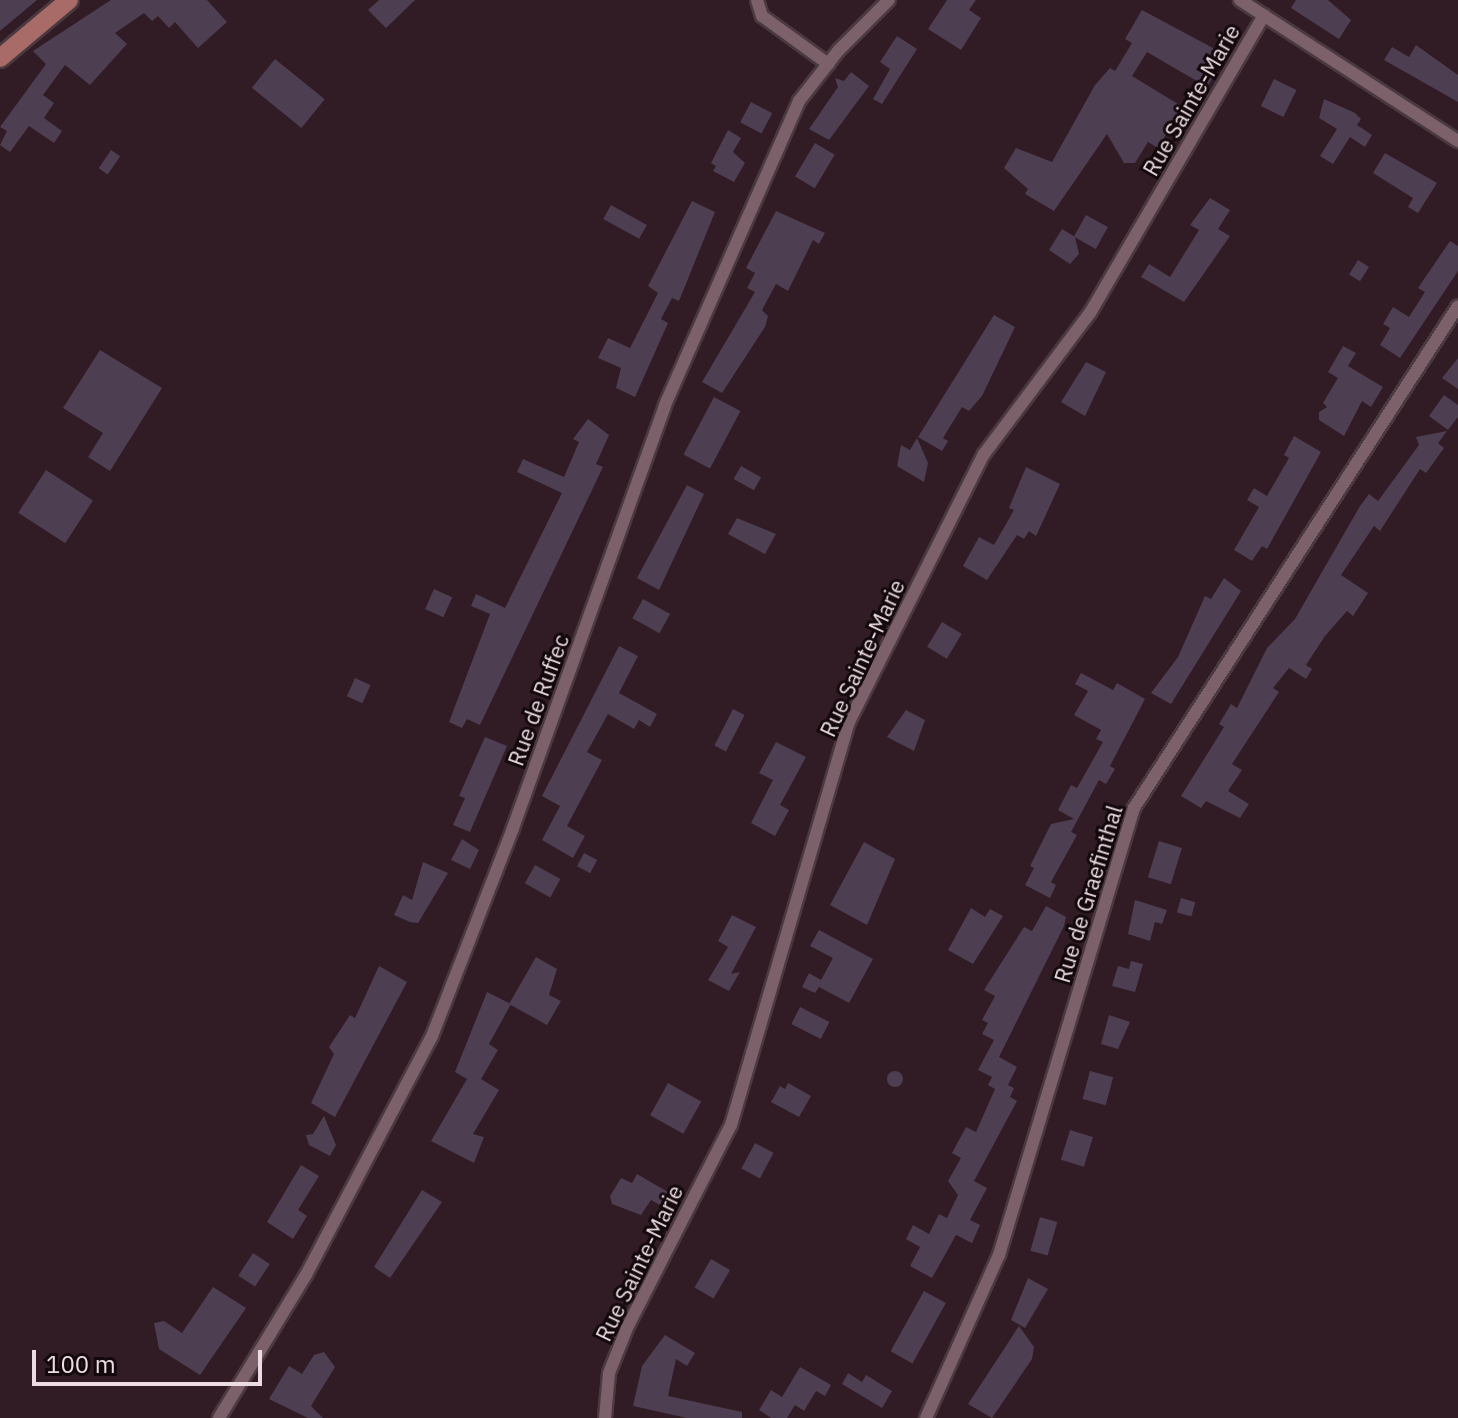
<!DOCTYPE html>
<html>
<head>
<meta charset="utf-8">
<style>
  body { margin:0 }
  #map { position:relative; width:1458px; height:1418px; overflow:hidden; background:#311b24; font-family:"IBM Plex Sans",sans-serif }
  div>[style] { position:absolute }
  .building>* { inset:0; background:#4e3e51; transform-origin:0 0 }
  .round { border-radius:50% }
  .roads { filter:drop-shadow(2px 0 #4b3940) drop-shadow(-2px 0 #4b3940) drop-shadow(0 2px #4b3940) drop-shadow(0 -2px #4b3940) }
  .street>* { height:12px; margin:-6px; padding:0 6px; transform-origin:6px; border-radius:6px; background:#7c616b }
  .primary>* { height:18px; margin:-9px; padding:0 9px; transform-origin:9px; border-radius:9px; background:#a86b67 }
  span { translate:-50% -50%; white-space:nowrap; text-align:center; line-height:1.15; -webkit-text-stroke:6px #13090d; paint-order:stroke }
  .street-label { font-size:22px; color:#ecdce2 }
  .scale { position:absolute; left:32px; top:1350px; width:230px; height:36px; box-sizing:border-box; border:4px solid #ecdce2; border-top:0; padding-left:10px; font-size:24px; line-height:28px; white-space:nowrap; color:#ecdce2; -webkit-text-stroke:6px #13090d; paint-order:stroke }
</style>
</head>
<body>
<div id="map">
  <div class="building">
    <div style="clip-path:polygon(0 0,37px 0,0 31px)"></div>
    <div style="clip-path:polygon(111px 0,207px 0,227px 22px,198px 48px,175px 22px,169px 28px,158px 16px,152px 21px,144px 13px,115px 33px,127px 44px,90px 85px,65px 65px,43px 95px,54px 103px,44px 118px,62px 131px,54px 143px,29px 126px,10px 152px,0 145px,7px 131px,0 127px,46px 64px,33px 51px)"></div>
    <div style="clip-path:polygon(379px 0,415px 0,386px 28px,368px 10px)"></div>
    <div style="clip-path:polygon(947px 0,976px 0,969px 10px,981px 18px,961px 50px,928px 29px)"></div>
    <div style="clip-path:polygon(1296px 0,1328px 0,1351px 20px,1339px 39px,1291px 8px)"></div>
    <div style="clip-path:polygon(1142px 10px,1226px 55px,1207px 87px,1147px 52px,1132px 76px,1183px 107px,1158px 148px,1148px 142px,1135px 163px,1124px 163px,1107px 134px,1054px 211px,1025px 194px,1028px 189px,1004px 168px,1016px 148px,1052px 162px,1095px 85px,1110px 68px,1115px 71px,1132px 43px,1125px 39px)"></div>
    <div style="clip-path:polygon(897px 36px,917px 49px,882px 104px,873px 99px,890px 69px,880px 62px)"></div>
    <div style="clip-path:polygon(1416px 45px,1458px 75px,1458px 102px,1384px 60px,1392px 47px,1409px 57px)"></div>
    <div style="left:275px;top:59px;width:64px;height:37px;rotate:39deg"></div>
    <div style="clip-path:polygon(851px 72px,869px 86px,829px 140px,809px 129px,838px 87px,835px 78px,844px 81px)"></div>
    <div style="left:1274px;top:79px;width:25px;height:30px;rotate:26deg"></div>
    <div style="clip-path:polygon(1324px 99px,1355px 113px,1361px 119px,1357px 125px,1372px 135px,1365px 147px,1350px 137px,1333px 164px,1320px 156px,1337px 129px,1319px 118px)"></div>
    <div style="left:751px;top:102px;width:24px;height:23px;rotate:28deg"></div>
    <div style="clip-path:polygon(728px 130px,741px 138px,733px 152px,745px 163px,734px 182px,713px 171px,716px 166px,711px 163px)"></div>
    <div style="left:815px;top:143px;width:23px;height:39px;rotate:31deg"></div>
    <div style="left:111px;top:150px;width:11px;height:22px;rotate:34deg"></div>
    <div style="clip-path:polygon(1385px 153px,1437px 183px,1418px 213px,1408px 207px,1413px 198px,1373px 173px)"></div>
    <div style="clip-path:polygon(1210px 198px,1230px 210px,1218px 229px,1230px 236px,1184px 302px,1141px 277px,1149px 264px,1170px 277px,1199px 230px,1190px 225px)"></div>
    <div style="clip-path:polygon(692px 201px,715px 212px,679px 301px,672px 298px,661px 319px,668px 323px,635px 397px,616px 388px,621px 368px,598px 358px,608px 338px,630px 348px,658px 293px,648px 286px)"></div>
    <div style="left:611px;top:205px;width:41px;height:16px;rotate:29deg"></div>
    <div style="clip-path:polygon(776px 211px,825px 233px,819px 244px,813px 240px,788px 291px,776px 284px,762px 310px,768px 316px,765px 327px,722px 393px,702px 382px,755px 292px,747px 288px,755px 273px,746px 268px)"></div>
    <div style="left:1086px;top:215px;width:25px;height:25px;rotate:29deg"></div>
    <div style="clip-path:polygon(1062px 229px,1075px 237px,1079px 254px,1070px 264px,1049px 250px)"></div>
    <div style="clip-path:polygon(1450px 241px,1458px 246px,1458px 271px,1400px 358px,1380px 345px,1390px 328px,1383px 324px,1393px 307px,1409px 317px,1425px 292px,1418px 288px)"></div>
    <div style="left:1358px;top:260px;width:13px;height:17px;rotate:32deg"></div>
    <div style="clip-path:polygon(994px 315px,1015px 327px,982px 396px,969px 411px,962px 407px,943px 438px,948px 441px,942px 451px,918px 437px)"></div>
    <div style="clip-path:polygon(1343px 346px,1356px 353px,1348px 366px,1383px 387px,1371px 407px,1362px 401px,1344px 436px,1319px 420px,1319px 412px,1327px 407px,1323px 403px,1338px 378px,1328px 372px)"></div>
    <div style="clip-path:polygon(100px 350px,162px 388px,110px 471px,88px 457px,103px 433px,63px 408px)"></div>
    <div style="clip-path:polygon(1458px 358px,1458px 389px,1442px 378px)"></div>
    <div style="clip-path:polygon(1086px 362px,1106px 372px,1085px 416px,1061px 402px)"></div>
    <div style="clip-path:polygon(1444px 395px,1458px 405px,1458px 417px,1448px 430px,1429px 416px)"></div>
    <div style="left:714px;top:397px;width:30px;height:65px;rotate:28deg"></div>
    <div style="clip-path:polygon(588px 419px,609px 435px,596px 464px,603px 467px,480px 725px,467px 719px,462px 728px,449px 722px,490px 614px,471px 606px,476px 594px,505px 608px,562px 493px,517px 472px,523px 459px,564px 477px,579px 442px,573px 439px)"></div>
    <div style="clip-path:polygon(1447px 431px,1438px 443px,1444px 448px,1426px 473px,1420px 469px,1380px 531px,1374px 526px,1341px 575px,1368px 593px,1353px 616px,1347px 611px,1325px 636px,1306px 665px,1312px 669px,1306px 679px,1289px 668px,1273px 688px,1279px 692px,1232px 764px,1242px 770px,1228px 791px,1249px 804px,1240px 818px,1206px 801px,1201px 808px,1181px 796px,1224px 727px,1219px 724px,1231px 704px,1237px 708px,1267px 648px,1295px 619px,1360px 506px,1369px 494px,1378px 501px,1419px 445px,1416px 437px)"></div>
    <div style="clip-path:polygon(1294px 436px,1321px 452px,1267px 549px,1262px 546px,1252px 561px,1234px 550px,1259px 507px,1247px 500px,1254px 488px,1267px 496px,1289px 458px,1284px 455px)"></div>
    <div style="clip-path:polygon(917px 438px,928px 463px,924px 482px,897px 466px,901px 445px,910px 450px)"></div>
    <div style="left:741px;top:466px;width:23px;height:15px;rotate:29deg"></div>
    <div style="clip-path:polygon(1026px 467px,1060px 484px,1036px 536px,1029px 531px,1024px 539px,1017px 535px,987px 580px,963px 566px,979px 537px,994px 545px,1014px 510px,1009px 508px)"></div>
    <div style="left:46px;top:470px;width:56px;height:51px;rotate:33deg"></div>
    <div style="clip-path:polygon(687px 485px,704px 494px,659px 590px,637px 578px)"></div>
    <div style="clip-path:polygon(737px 518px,776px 534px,765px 554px,728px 534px)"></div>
    <div style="clip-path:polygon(1224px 578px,1241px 591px,1171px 704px,1151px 693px,1178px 657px,1205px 596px,1211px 599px)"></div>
    <div style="left:434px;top:589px;width:20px;height:22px;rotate:24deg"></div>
    <div style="left:643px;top:599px;width:31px;height:22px;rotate:29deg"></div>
    <div style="left:942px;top:622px;width:23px;height:29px;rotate:31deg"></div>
    <div style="clip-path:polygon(619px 646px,638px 656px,619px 693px,657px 714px,650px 727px,639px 720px,634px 729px,608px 714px,587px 752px,602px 760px,567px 826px,585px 836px,573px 858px,542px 840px,560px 806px,542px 796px)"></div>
    <div style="clip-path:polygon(1081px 673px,1113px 690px,1117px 683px,1145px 699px,1110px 766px,1115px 769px,1106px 784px,1099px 780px,1071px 832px,1077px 835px,1051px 882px,1056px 885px,1050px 898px,1025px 885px,1034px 868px,1030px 866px,1051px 824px,1074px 819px,1058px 810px,1071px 785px,1077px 788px,1103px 742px,1096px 739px,1101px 730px,1074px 715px,1088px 691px,1075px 684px)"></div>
    <div style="left:355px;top:678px;width:17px;height:20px;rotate:24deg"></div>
    <div style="left:733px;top:709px;width:13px;height:41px;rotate:27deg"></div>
    <div style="clip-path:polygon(906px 710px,925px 720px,914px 751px,887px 737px)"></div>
    <div style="clip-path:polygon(485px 737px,507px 746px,470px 832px,453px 825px,465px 798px,459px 796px)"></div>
    <div style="clip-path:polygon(776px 742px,806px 757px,780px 805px,789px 810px,775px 836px,751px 823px,773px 780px,759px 773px)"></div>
    <div style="clip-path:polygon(462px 839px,479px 850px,470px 869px,451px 860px)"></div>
    <div style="left:1159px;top:841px;width:24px;height:38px;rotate:17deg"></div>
    <div style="clip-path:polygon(864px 842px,895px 859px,867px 925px,830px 905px)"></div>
    <div style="left:584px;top:853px;width:15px;height:15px;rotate:28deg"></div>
    <div style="clip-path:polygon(423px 862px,448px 873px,418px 923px,410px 922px,394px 915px,403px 895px,412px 900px)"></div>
    <div style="left:535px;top:865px;width:29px;height:21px;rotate:29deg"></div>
    <div style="left:1181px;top:898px;width:15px;height:15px;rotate:16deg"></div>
    <div style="clip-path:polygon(1135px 900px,1167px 910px,1162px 924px,1155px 922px,1150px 941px,1128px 934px)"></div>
    <div style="clip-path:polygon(1046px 906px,1066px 917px,1064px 926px,999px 1057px,1017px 1067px,1008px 1085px,1014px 1088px,1010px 1097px,1017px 1101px,974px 1181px,987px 1188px,970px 1220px,980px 1225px,972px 1243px,956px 1235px,932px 1278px,910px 1266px,920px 1247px,906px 1239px,913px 1225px,929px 1234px,939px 1214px,947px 1218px,958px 1195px,948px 1181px,961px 1158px,952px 1153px,966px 1127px,976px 1132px,995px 1089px,988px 1085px,992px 1077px,978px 1070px,994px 1040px,982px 1034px,988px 1023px,982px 1020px,995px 996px,984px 990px,1024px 927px,1032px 931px)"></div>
    <div style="clip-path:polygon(971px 908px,985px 917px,990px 909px,1003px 916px,973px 964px,948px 950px)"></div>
    <div style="clip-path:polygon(732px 915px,756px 927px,731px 974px,740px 972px,729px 991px,708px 980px,728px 947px,718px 941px)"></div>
    <div style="clip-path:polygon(819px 930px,873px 959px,849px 1003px,819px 987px,815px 993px,802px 987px,809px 973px,821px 980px,833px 958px,810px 946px)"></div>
    <div style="clip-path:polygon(536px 957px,557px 969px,549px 995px,561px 1001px,547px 1025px,509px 1004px)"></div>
    <div style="clip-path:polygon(1131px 961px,1143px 964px,1135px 992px,1112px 986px,1118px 966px,1129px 969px)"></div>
    <div style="clip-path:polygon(379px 966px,407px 982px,335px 1117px,311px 1103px,334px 1054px,329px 1047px,350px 1015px,355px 1018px)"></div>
    <div style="clip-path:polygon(487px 992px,511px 1004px,489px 1044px,498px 1050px,481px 1079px,499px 1090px,473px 1134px,484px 1137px,474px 1163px,431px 1141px,467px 1079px,455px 1072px)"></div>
    <div style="left:800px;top:1007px;width:33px;height:19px;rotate:27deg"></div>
    <div style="clip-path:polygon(1109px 1015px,1130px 1022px,1118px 1049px,1101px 1044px)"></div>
    <div class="round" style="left:887px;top:1071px;width:16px;height:16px"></div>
    <div style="left:1090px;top:1071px;width:24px;height:29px;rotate:15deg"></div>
    <div style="left:668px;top:1083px;width:38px;height:37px;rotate:29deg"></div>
    <div style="clip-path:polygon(788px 1083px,811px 1096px,799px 1117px,771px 1102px,780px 1086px,785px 1089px)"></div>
    <div style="clip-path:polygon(324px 1116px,336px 1145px,330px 1156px,309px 1145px,306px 1135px,313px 1134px)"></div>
    <div style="left:1070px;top:1130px;width:24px;height:31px;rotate:17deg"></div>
    <div style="left:755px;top:1143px;width:21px;height:29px;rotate:28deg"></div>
    <div style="clip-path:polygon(301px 1165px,319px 1176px,298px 1210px,307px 1216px,293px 1239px,267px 1222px)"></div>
    <div style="clip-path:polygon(637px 1174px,668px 1192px,660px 1205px,651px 1200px,641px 1215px,612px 1204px,610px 1196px,621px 1178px,632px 1183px)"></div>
    <div style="clip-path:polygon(422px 1190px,442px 1202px,390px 1278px,374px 1267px)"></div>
    <div style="left:1040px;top:1217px;width:18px;height:35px;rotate:16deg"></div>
    <div style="left:253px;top:1253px;width:20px;height:27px;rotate:33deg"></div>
    <div style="left:711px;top:1259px;width:22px;height:33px;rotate:30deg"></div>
    <div style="clip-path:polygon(1028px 1278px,1048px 1289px,1025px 1328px,1011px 1320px)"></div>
    <div style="clip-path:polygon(213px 1287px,246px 1308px,200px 1375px,159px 1349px,154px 1323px,164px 1321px,182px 1333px)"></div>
    <div style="left:924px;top:1291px;width:25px;height:69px;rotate:29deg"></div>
    <div style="clip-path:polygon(1019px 1326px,1034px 1347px,1032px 1359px,992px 1418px,968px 1404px)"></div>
    <div style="clip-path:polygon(665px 1335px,695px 1353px,687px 1366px,676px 1359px,668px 1396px,742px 1412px,742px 1418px,687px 1418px,633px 1406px,642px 1366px)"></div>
    <div style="clip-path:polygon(324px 1352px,335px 1367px,311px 1406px,323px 1418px,308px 1418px,269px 1399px,289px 1366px,302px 1374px,314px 1355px)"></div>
    <div style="clip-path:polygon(800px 1367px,831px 1385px,825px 1396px,816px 1391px,804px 1411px,795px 1405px,787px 1418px,771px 1418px,759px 1410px,771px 1390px,782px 1397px)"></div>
    <div style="clip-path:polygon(848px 1373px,862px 1382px,866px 1375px,892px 1391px,882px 1408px,842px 1384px)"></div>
  </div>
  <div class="roads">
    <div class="street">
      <div style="left:757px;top:0;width:17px;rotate:73deg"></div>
      <div style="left:762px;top:16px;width:82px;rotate:36deg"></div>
      <div style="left:1240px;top:0;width:260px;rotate:32.9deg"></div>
      <div style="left:219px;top:1418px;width:167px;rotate:-58.7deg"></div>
      <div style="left:306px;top:1275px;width:270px;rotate:-62.2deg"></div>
      <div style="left:432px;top:1036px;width:223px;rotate:-68.7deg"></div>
      <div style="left:513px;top:828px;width:449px;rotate:-70.2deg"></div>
      <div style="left:665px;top:405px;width:332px;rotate:-66.2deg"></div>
      <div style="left:799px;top:101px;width:63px;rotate:-52deg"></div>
      <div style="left:838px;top:51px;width:72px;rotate:-45deg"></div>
      <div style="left:605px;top:1418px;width:45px;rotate:-84.9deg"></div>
      <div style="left:609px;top:1373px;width:48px;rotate:-68.2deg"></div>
      <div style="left:627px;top:1328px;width:228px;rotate:-62.9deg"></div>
      <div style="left:731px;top:1125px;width:420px;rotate:-73.7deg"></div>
      <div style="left:849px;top:722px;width:300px;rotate:-63.3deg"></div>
      <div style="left:984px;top:454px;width:176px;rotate:-53.1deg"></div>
      <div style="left:1090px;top:313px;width:345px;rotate:-59.7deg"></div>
      <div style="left:926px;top:1418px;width:179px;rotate:-65.9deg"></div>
      <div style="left:999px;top:1255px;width:467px;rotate:-73.2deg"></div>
      <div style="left:1134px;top:808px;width:597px;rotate:-57.16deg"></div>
    </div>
    <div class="primary">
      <div style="left:0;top:58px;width:90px;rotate:-40deg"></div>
    </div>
  </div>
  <div class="street-label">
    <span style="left:1191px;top:100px;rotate:-60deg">Rue Sainte-Marie</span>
    <span style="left:862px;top:658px;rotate:-65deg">Rue Sainte-Marie</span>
    <span style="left:538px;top:700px;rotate:-70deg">Rue de Ruffec</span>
    <span style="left:1088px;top:894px;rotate:-73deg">Rue de Graefinthal</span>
    <span style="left:639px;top:1263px;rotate:-64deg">Rue Sainte-Marie</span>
  </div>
  <div class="scale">100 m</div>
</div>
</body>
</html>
